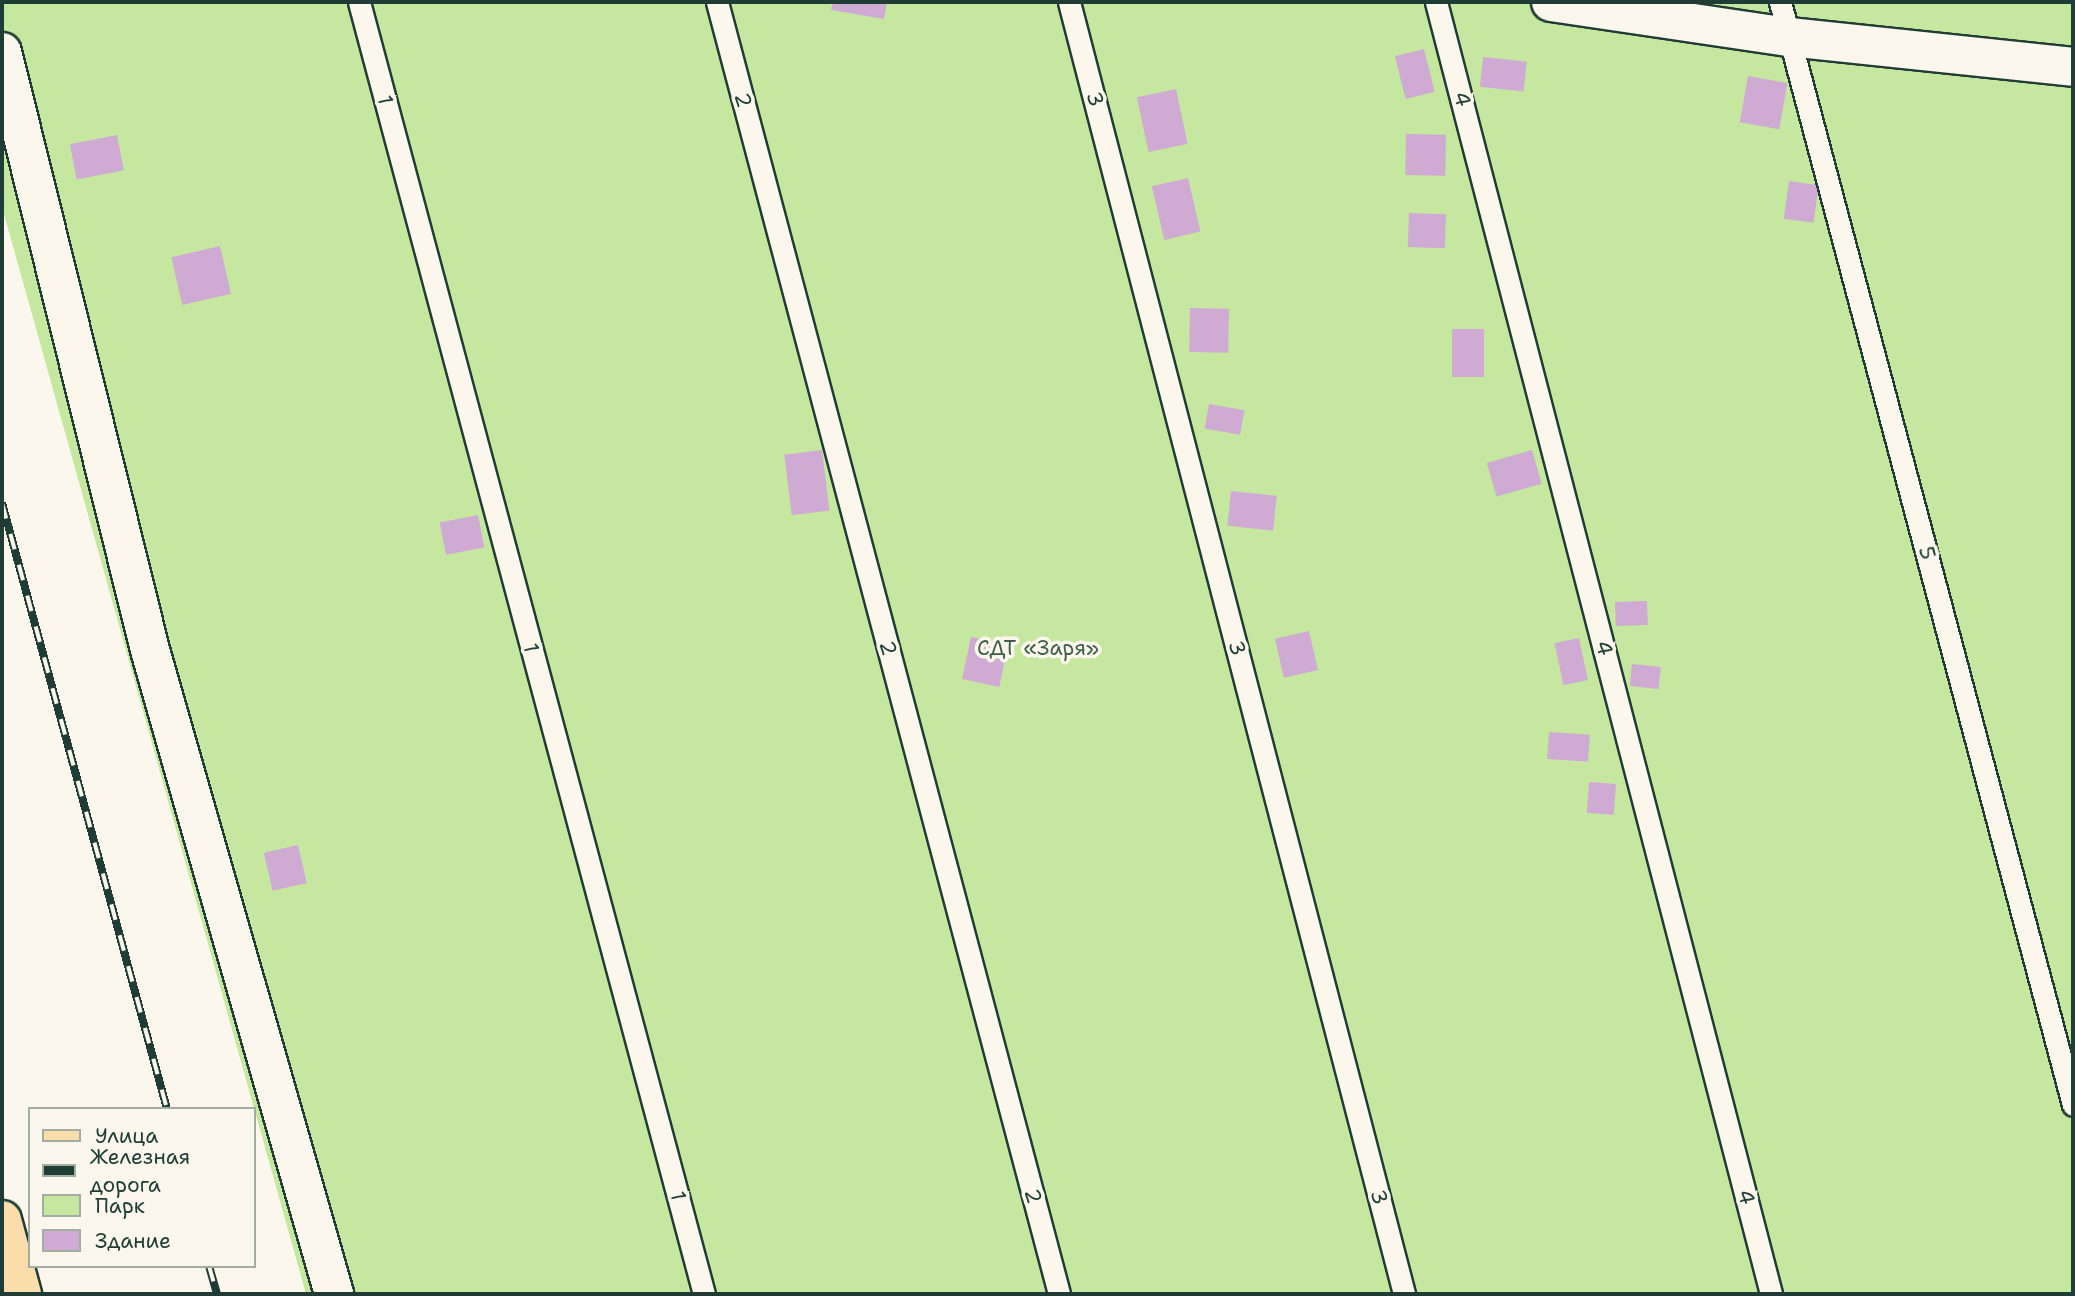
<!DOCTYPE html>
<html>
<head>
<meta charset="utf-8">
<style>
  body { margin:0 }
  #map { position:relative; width:2075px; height:1296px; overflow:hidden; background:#fbf7ec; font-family:"Shantell Sans",sans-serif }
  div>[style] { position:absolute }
  .green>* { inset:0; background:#c5e7a0 }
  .building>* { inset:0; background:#cfabd4; transform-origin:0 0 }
  .roads { filter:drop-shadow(2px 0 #1f3d34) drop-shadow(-2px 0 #1f3d34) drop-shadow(0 2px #1f3d34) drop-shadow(0 -2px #1f3d34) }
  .service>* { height:21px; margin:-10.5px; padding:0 10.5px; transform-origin:10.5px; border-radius:10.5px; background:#fbf7ec }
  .minor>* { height:38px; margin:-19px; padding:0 19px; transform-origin:19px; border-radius:19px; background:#fbf7ec }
  .primary>* { height:38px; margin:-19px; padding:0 19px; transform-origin:19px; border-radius:19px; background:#f9deab }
  .rail>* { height:8px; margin-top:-4px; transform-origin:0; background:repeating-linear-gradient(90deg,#fbf7ec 0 16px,#1f3d34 0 32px); box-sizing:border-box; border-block:2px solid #1f3d34 }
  span { translate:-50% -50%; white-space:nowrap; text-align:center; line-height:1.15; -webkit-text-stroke:7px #fbf7ec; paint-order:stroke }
  .street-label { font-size:21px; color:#1f3d34 }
  .park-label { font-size:21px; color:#405f4a }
  .frame { position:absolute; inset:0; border:4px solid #1f3d34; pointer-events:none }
  .legend { position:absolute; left:28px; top:1107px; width:228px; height:161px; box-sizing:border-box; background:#fbf7ec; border:2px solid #a3ada2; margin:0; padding:9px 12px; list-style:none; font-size:21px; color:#1f3d34 }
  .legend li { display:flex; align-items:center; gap:14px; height:35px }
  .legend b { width:35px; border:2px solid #a3ada2 }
</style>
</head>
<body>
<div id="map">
  <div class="green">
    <div style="clip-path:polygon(2px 2px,2073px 2px,2073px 1294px,306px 1294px,2px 207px)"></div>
  </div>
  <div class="building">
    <div style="clip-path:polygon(833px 2px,887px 2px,884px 19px,831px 10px)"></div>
    <div style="left:1424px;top:49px;width:44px;height:30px;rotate:76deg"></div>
    <div style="left:1483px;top:57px;width:44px;height:30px;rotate:6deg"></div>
    <div style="left:1748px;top:76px;width:40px;height:47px;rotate:10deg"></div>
    <div style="left:1176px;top:89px;width:56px;height:40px;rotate:78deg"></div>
    <div style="left:1406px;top:134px;width:40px;height:41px;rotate:1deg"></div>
    <div style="left:117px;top:135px;width:36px;height:48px;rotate:79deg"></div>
    <div style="left:1188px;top:178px;width:55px;height:37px;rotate:77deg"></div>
    <div style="left:1789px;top:181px;width:30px;height:38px;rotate:8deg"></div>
    <div style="left:1409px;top:213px;width:37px;height:34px;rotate:2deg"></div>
    <div style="left:220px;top:246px;width:49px;height:50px;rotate:77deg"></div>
    <div style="left:1190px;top:308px;width:39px;height:44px;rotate:1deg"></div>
    <div style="left:1452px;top:329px;width:32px;height:48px"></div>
    <div style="left:1209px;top:404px;width:36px;height:25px;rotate:10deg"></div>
    <div style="left:822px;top:450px;width:61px;height:38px;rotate:83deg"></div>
    <div style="left:1532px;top:450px;width:35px;height:47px;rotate:74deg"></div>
    <div style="left:1231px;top:491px;width:46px;height:35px;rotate:6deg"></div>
    <div style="left:478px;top:515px;width:33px;height:39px;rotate:79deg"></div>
    <div style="left:1647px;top:601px;width:24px;height:32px;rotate:88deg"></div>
    <div style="left:1309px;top:631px;width:40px;height:35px;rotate:77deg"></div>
    <div style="left:971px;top:637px;width:38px;height:43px;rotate:12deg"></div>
    <div style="left:1579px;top:638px;width:43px;height:25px;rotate:78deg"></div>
    <div style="left:1632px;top:664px;width:29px;height:22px;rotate:6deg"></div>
    <div style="left:1549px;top:732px;width:41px;height:27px;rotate:4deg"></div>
    <div style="left:1589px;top:782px;width:27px;height:31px;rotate:4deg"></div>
    <div style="left:298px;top:845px;width:39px;height:35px;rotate:77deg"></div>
  </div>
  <div class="roads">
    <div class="service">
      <div style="left:359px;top:2px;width:1337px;rotate:75.05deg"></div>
      <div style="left:717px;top:2px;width:1336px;rotate:75.17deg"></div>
      <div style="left:1069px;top:2px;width:1335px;rotate:75.46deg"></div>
      <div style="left:1436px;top:2px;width:1335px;rotate:75.46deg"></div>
      <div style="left:1780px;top:2px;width:1141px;rotate:75.12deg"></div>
    </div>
    <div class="minor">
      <div style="left:1551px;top:2px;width:241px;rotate:8.4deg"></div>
      <div style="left:1789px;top:37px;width:286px;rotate:6deg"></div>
      <div style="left:2px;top:52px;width:616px;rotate:76.1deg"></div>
      <div style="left:150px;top:650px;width:670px;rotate:74.05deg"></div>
    </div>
    <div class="primary">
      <div style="left:2px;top:1220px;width:77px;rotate:74.9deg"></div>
    </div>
  </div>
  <div class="rail">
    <div style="left:2px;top:503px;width:628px;rotate:74.77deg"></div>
    <div style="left:209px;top:1266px;width:29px;rotate:74deg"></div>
  </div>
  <div class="street-label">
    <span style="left:1095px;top:99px;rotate:75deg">3</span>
    <span style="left:1462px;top:99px;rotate:75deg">4</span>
    <span style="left:385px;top:100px;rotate:75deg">1</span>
    <span style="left:743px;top:100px;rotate:75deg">2</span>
    <span style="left:1927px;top:553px;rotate:75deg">5</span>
    <span style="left:531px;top:648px;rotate:75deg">1</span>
    <span style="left:888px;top:648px;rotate:75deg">2</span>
    <span style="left:1237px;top:648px;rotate:75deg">3</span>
    <span style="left:1604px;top:648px;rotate:75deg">4</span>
    <span style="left:678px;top:1196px;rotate:75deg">1</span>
    <span style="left:1033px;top:1196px;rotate:75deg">2</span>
    <span style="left:1379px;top:1197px;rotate:75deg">3</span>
    <span style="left:1746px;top:1197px;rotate:75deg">4</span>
  </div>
  <div class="park-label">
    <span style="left:1038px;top:648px">СДТ «Заря»</span>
  </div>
  <div class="frame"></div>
  <ul class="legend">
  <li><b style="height:9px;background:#f9deab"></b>Улица</li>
  <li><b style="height:9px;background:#1f3d34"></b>Железная дорога</li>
  <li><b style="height:19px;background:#c5e7a0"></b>Парк</li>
  <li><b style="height:19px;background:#cfabd4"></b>Здание</li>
  </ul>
</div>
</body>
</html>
